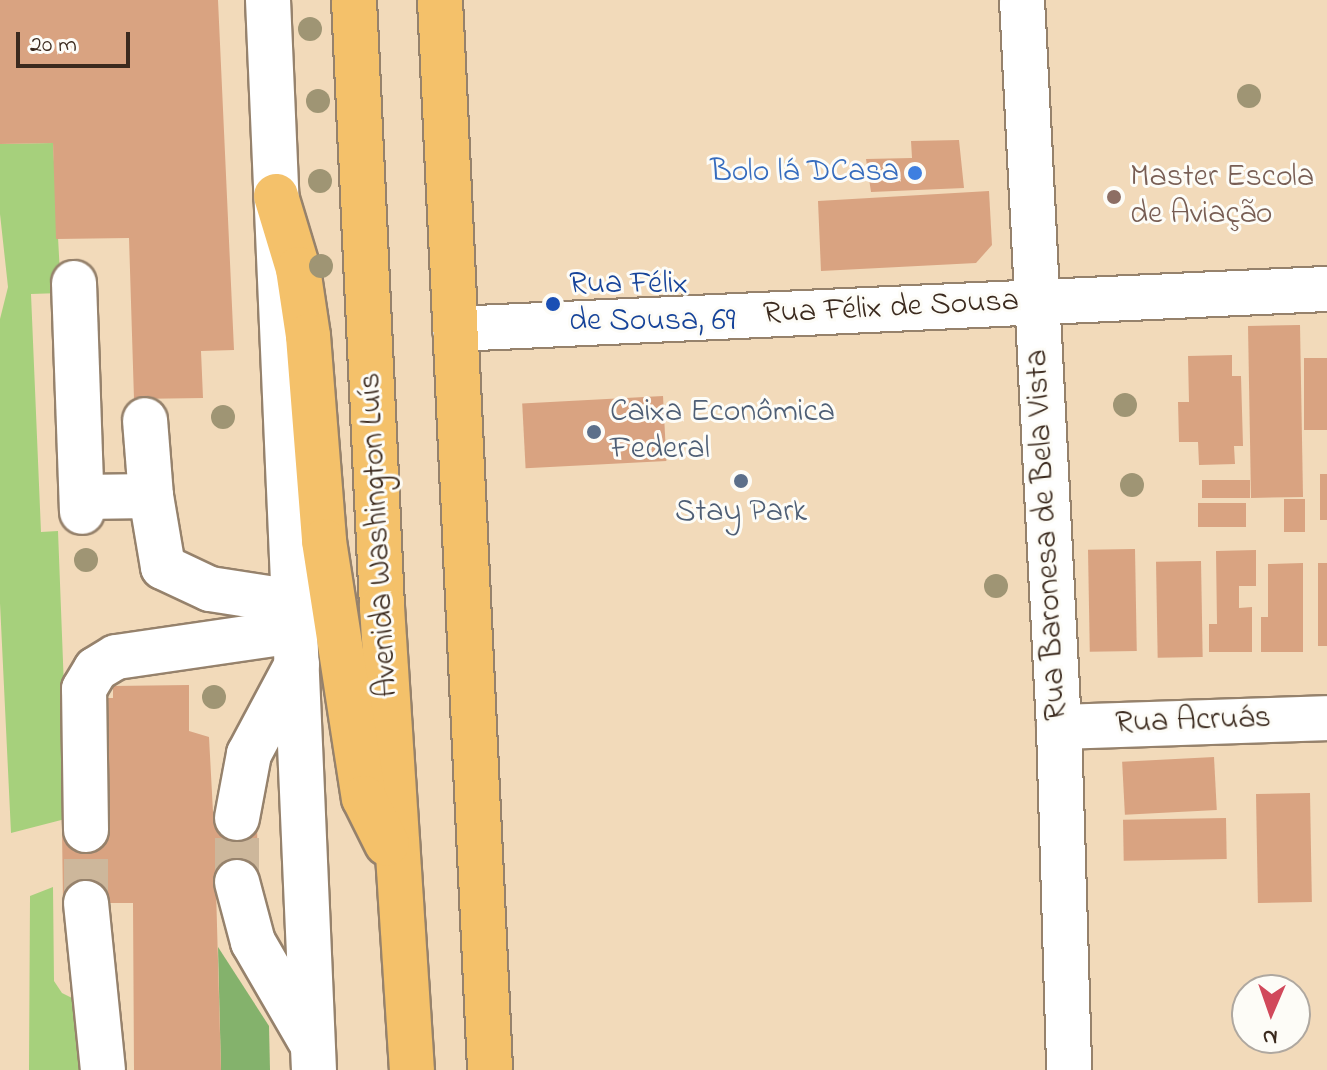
<!DOCTYPE html>
<html>
<head>
<meta charset="utf-8">
<style>
  body { margin:0 }
  #map { position:relative; width:1327px; height:1070px; overflow:hidden; background:#f2daba; font-family:"Indie Flower",sans-serif }
  div>[style] { position:absolute }
  .green>* { inset:0; background:#a6d07c }
  .forest>* { inset:0; background:#84b26c }
  .building>* { inset:0; background:#d9a381; transform-origin:0 0 }
  .minor-tunnel>* { height:44px; margin-top:-22px; transform-origin:0; background:repeating-linear-gradient(90deg,#cdb79b 0 44px,transparent 0 66px) }
  .roads { filter:drop-shadow(2px 0 #96826c) drop-shadow(-2px 0 #96826c) drop-shadow(0 2px #96826c) drop-shadow(0 -2px #96826c) }
  .minor>* { height:44px; margin:-22px; padding:0 22px; transform-origin:22px; border-radius:22px; background:#fff }
  .highway>* { height:44px; margin:-22px; padding:0 22px; transform-origin:22px; border-radius:22px; background:#f4c16a }
  .trees>* { width:24px; height:24px; margin:-12px; border-radius:50%; background:#9f9574 }
  .dots>* { width:22px; height:22px; translate:-50% -50%; box-sizing:border-box; border:4px solid #fdfcf7; border-radius:50% }
  span { translate:-50% -50%; white-space:nowrap; text-align:center; line-height:1.15; -webkit-text-stroke:6px #fdfcf7; paint-order:stroke }
  .shop-label { font-size:32px; color:#366cbe }
  .right { translate:-100% -50%; text-align:right }
  .education-label { font-size:32px; color:#785e54 }
  .left { translate:0 -50%; text-align:left }
  .transit-label { font-size:32px; color:#164399 }
  .street-label { font-size:32px; color:#3b2a1e }
  .service-label { font-size:32px; color:#4e5e75 }
  .north { position:absolute; left:1231px; top:974px; width:80px; height:80px; box-sizing:border-box; background:#fdfcf7; border:2px solid #afa8a0; border-radius:50%; rotate:182deg; font-size:22px; font-weight:700; line-height:32px; text-align:center; color:#3b2a1e }
  .north::after { content:''; display:block; margin:auto; width:28px; height:36px; background:#d1495b; clip-path:polygon(50% 0,100% 100%,50% 72%,0 100%) }
  .scale { position:absolute; left:16px; top:32px; width:114px; height:36px; box-sizing:border-box; border:4px solid #3b2a1e; border-top:0; padding-left:10px; font-size:24px; line-height:28px; white-space:nowrap; color:#3b2a1e; -webkit-text-stroke:6px #fdfcf7; paint-order:stroke }
</style>
</head>
<body>
<div id="map">
  <div class="green">
    <div style="clip-path:polygon(53px 143px,61px 293px,31px 294px,41px 532px,58px 531px,69px 818px,11px 833px,0 603px,0 319px,8px 287px,0 214px,0 144px)"></div>
    <div style="clip-path:polygon(53px 887px,54px 981px,62px 993px,78px 1001px,80px 1070px,29px 1070px,30px 896px)"></div>
  </div>
  <div class="forest">
    <div style="clip-path:polygon(218px 947px,269px 1026px,270px 1070px,221px 1070px)"></div>
  </div>
  <div class="building">
    <div style="clip-path:polygon(0 0,218px 0,234px 350px,201px 351px,203px 398px,134px 399px,129px 238px,56px 239px,53px 143px,0 144px)"></div>
    <div style="clip-path:polygon(959px 140px,964px 188px,871px 192px,866px 159px,912px 158px,911px 141px)"></div>
    <div style="clip-path:polygon(989px 191px,992px 245px,976px 263px,821px 271px,818px 201px)"></div>
    <div style="left:1300px;top:325px;width:172px;height:52px;rotate:89deg"></div>
    <div style="clip-path:polygon(1232px 355px,1232px 376px,1241px 376px,1243px 446px,1234px 446px,1235px 464px,1199px 465px,1198px 442px,1179px 442px,1178px 402px,1189px 402px,1188px 356px)"></div>
    <div style="left:1327px;top:358px;width:72px;height:23px;rotate:90deg"></div>
    <div style="left:663px;top:396px;width:65px;height:141px;rotate:87deg"></div>
    <div style="left:1320px;top:474px;width:7px;height:46px"></div>
    <div style="left:1202px;top:480px;width:48px;height:18px"></div>
    <div style="left:1305px;top:499px;width:33px;height:21px;rotate:90deg"></div>
    <div style="left:1246px;top:503px;width:24px;height:48px;rotate:90deg"></div>
    <div style="left:1135px;top:549px;width:102px;height:47px;rotate:89deg"></div>
    <div style="clip-path:polygon(1256px 550px,1256px 586px,1239px 586px,1239px 608px,1252px 607px,1252px 652px,1209px 652px,1209px 624px,1217px 624px,1216px 551px)"></div>
    <div style="left:1201px;top:561px;width:96px;height:45px;rotate:89deg"></div>
    <div style="clip-path:polygon(1303px 563px,1303px 652px,1261px 652px,1261px 617px,1268px 617px,1268px 564px)"></div>
    <div style="left:1318px;top:563px;width:9px;height:83px"></div>
    <div style="clip-path:polygon(189px 685px,189px 731px,209px 737px,213px 812px,257px 825px,258px 875px,216px 889px,221px 1070px,134px 1070px,133px 903px,63px 903px,62px 830px,93px 830px,92px 698px,113px 698px,113px 686px)"></div>
    <div style="left:1214px;top:757px;width:53px;height:92px;rotate:87deg"></div>
    <div style="left:1310px;top:793px;width:109px;height:54px;rotate:89deg"></div>
    <div style="left:1226px;top:818px;width:41px;height:103px;rotate:89deg"></div>
  </div>
  <div class="minor-tunnel">
    <div style="left:237px;top:882px;width:64px;rotate:-90deg"></div>
    <div style="left:86px;top:903px;width:73px;rotate:-90deg"></div>
  </div>
  <div class="roads">
    <div class="minor">
      <div style="left:268px;top:0;width:1071px;rotate:87.54deg"></div>
      <div style="left:1022px;top:0;width:728px;rotate:87.09deg"></div>
      <div style="left:1059px;top:727px;width:343px;rotate:88.3deg"></div>
      <div style="left:74px;top:283px;width:229px;rotate:88deg"></div>
      <div style="left:455px;top:329px;width:873px;rotate:-2.63deg"></div>
      <div style="left:151px;top:496px;width:72px;rotate:80.4deg"></div>
      <div style="left:163px;top:567px;width:52px;rotate:25.1deg"></div>
      <div style="left:210px;top:589px;width:85px;rotate:8.8deg"></div>
      <div style="left:82px;top:497px;width:69px;rotate:-0.8deg"></div>
      <div style="left:151px;top:496px;width:76px;rotate:-94.5deg"></div>
      <div style="left:1059px;top:727px;width:268px;rotate:-1.9deg"></div>
      <div style="left:237px;top:818px;width:65px;rotate:-79.4deg"></div>
      <div style="left:249px;top:754px;width:102px;rotate:-61.9deg"></div>
      <div style="left:86px;top:830px;width:141px;rotate:-90.8deg"></div>
      <div style="left:84px;top:689px;width:23px;rotate:-59deg"></div>
      <div style="left:96px;top:669px;width:23px;rotate:-31deg"></div>
      <div style="left:116px;top:657px;width:181px;rotate:-8.3deg"></div>
      <div style="left:237px;top:882px;width:62px;rotate:75.1deg"></div>
      <div style="left:253px;top:942px;width:116px;rotate:59.9deg"></div>
      <div style="left:86px;top:903px;width:168px;rotate:84.2deg"></div>
    </div>
    <div class="highway">
      <div style="left:354px;top:0;width:608px;rotate:87.36deg"></div>
      <div style="left:382px;top:607px;width:464px;rotate:86.3deg"></div>
      <div style="left:440px;top:0;width:1071px;rotate:87.32deg"></div>
      <div style="left:276px;top:196px;width:76px;rotate:73.2deg"></div>
      <div style="left:298px;top:269px;width:68px;rotate:81.5deg"></div>
      <div style="left:308px;top:336px;width:206px;rotate:85.5deg"></div>
      <div style="left:324px;top:541px;width:260px;rotate:81.2deg"></div>
      <div style="left:364px;top:798px;width:51px;rotate:63.4deg"></div>
    </div>
  </div>
  <div class="trees">
    <div style="left:310px;top:29px"></div>
    <div style="left:1249px;top:96px"></div>
    <div style="left:318px;top:101px"></div>
    <div style="left:320px;top:181px"></div>
    <div style="left:321px;top:266px"></div>
    <div style="left:1125px;top:405px"></div>
    <div style="left:223px;top:417px"></div>
    <div style="left:1132px;top:485px"></div>
    <div style="left:86px;top:560px"></div>
    <div style="left:996px;top:586px"></div>
    <div style="left:214px;top:697px"></div>
  </div>
  <div class="dots">
    <div style="left:915px;top:173px;background:#3f7fe0"></div>
    <div style="left:1114px;top:197px;background:#8d6e63"></div>
    <div style="left:553px;top:304px;background:#1a4fb4"></div>
    <div style="left:594px;top:432px;background:#5c6f8a"></div>
    <div style="left:741px;top:481px;background:#5c6f8a"></div>
  </div>
  <div class="shop-label">
    <span class="right" style="left:899px;top:173px">Bolo lá DCasa</span>
  </div>
  <div class="education-label">
    <span class="left" style="left:1130px;top:197px">Master Escola<br>de Aviação</span>
  </div>
  <div class="transit-label">
    <span class="left" style="left:569px;top:304px">Rua Félix<br>de Sousa, 69</span>
  </div>
  <div class="street-label">
    <span style="left:891px;top:309px;rotate:-3deg">Rua Félix de Sousa</span>
    <span style="left:380px;top:535px;rotate:-93deg">Avenida Washington Luís</span>
    <span style="left:1048px;top:535px;rotate:-93deg">Rua Baronesa de Bela Vista</span>
    <span style="left:1193px;top:722px;rotate:-2deg">Rua Acruás</span>
  </div>
  <div class="service-label">
    <span class="left" style="left:610px;top:432px">Caixa Econômica<br>Federal</span>
    <span style="left:741px;top:513px">Stay Park</span>
  </div>
  <div class="north">N</div>
  <div class="scale">20 m</div>
</div>
</body>
</html>
